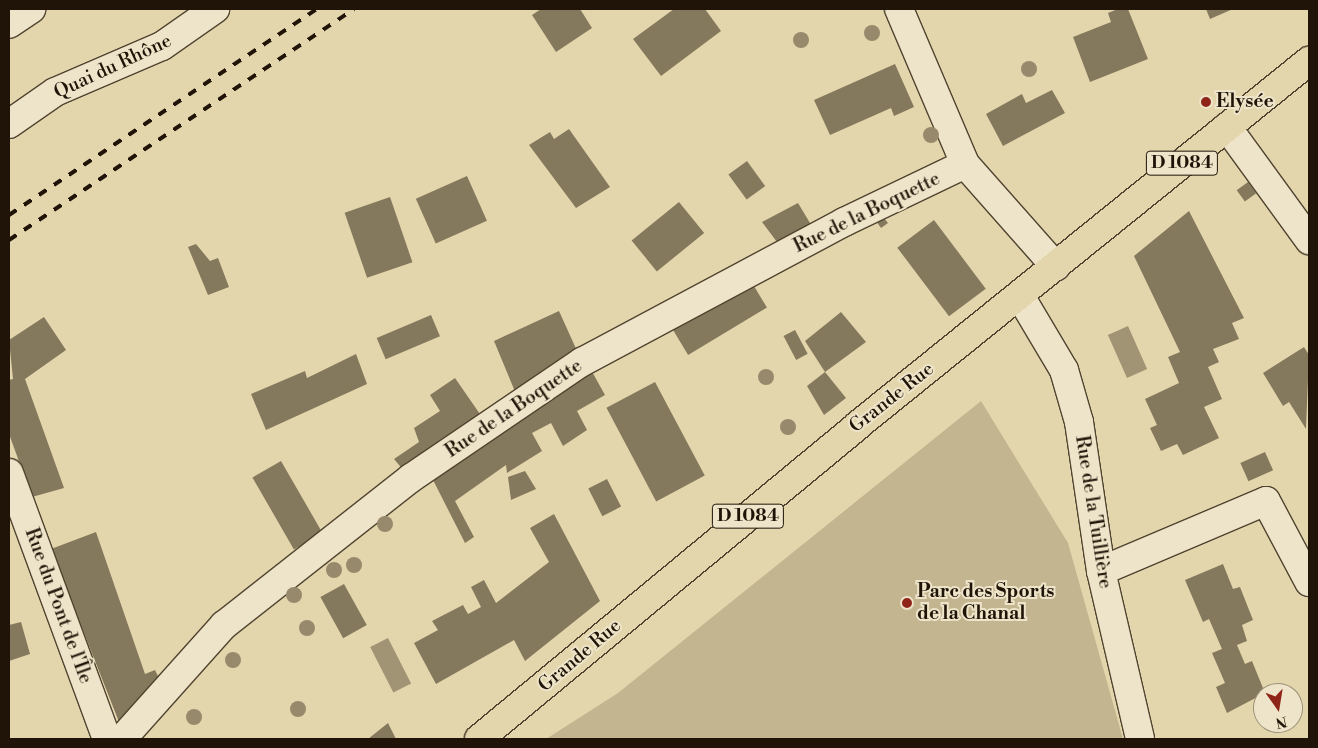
<!DOCTYPE html>
<html>
<head>
<meta charset="utf-8">
<style>
  body { margin:0 }
  #map { position:relative; width:1318px; height:748px; overflow:hidden; background:#e4d6ac; font-family:"Libre Bodoni",serif }
  div>[style] { position:absolute }
  .green>* { inset:0; background:#c3b590 }
  .water>* { inset:0; background:#a19474; transform-origin:0 0 }
  .building>* { inset:0; background:#85795d; transform-origin:0 0 }
  .roads { filter:drop-shadow(1px 0 #504430) drop-shadow(-1px 0 #504430) drop-shadow(0 1px #504430) drop-shadow(0 -1px #504430) }
  .minor>* { height:28px; margin:-14px; padding:0 14px; transform-origin:14px; border-radius:14px; background:#ede4c9 }
  .major>* { height:28px; margin:-14px; padding:0 14px; transform-origin:14px; border-radius:14px; background:#e4d6ac }
  .rail>* { height:4px; margin-top:-2px; transform-origin:0; background:repeating-linear-gradient(90deg,#1f1407 0 9px,transparent 0 18px) }
  .trees>* { width:16px; height:16px; margin:-8px; border-radius:50%; background:#978a6c }
  .dots>* { width:14px; height:14px; translate:-50% -50%; box-sizing:border-box; border:2px solid #ede4c9; border-radius:50% }
  span { translate:-50% -50%; white-space:nowrap; text-align:center; line-height:1.15; -webkit-text-stroke:4px #ede4c9; paint-order:stroke }
  .shield-label span { padding:1px 4px; background:#ede4c9; border:1px solid; border-radius:4px; -webkit-text-stroke-width:0 }
  .shield-label { font-size:18px; color:#1f1407; font-weight:700 }
  .street-label { font-size:19px; color:#1f1407 }
  .poi-label { font-size:19px; color:#1f1407; font-weight:700 }
  .left { translate:0 -50%; text-align:left }
  .frame { position:absolute; inset:0; border:10px solid #1f1407; pointer-events:none }
  .north { position:absolute; left:1253px; top:683px; width:50px; height:50px; box-sizing:border-box; background:#ede4c9; border:1px solid #9b917b; border-radius:50%; rotate:167deg; font-size:14px; font-weight:700; line-height:20px; text-align:center; color:#1f1407 }
  .north::after { content:''; display:block; margin:auto; width:18px; height:22px; background:#8f2418; clip-path:polygon(50% 0,100% 100%,50% 72%,0 100%) }
</style>
</head>
<body>
<div id="map">
  <div class="green">
    <div style="clip-path:polygon(981px 401px,1068px 543px,1123px 739px,546px 739px,618px 693px)"></div>
  </div>
  <div class="water">
    <div style="left:1128px;top:326px;width:47px;height:22px;rotate:66deg"></div>
    <div style="left:388px;top:638px;width:51px;height:20px;rotate:63deg"></div>
  </div>
  <div class="building">
    <div style="clip-path:polygon(541px 9px,580px 9px,592px 28px,556px 52px,532px 15px)"></div>
    <div style="clip-path:polygon(674px 9px,705px 9px,721px 31px,661px 76px,633px 39px)"></div>
    <div style="clip-path:polygon(1118px 9px,1128px 9px,1148px 59px,1090px 82px,1073px 37px,1111px 22px,1108px 13px)"></div>
    <div style="clip-path:polygon(1206px 9px,1233px 9px,1210px 19px)"></div>
    <div style="clip-path:polygon(895px 64px,914px 107px,894px 116px,891px 108px,830px 135px,814px 100px)"></div>
    <div style="clip-path:polygon(1052px 90px,1065px 113px,1003px 146px,986px 114px,1022px 94px,1026px 103px)"></div>
    <div style="clip-path:polygon(569px 129px,610px 187px,576px 208px,529px 145px,550px 132px,554px 139px)"></div>
    <div style="left:747px;top:161px;width:31px;height:23px;rotate:54deg"></div>
    <div style="left:467px;top:176px;width:49px;height:56px;rotate:66deg"></div>
    <div style="left:1248px;top:182px;width:14px;height:14px;rotate:54deg"></div>
    <div style="left:390px;top:197px;width:69px;height:48px;rotate:71deg"></div>
    <div style="left:679px;top:202px;width:40px;height:61px;rotate:51deg"></div>
    <div style="clip-path:polygon(798px 203px,813px 228px,780px 246px,762px 222px)"></div>
    <div style="clip-path:polygon(1189px 211px,1244px 318px,1232px 323px,1239px 339px,1213px 349px,1219px 362px,1208px 367px,1222px 399px,1204px 407px,1219px 438px,1183px 455px,1177px 444px,1161px 451px,1150px 428px,1157px 425px,1145px 399px,1179px 383px,1168px 357px,1180px 352px,1134px 256px)"></div>
    <div style="clip-path:polygon(884px 218px,888px 223px,881px 228px,876px 221px)"></div>
    <div style="left:934px;top:220px;width:86px;height:46px;rotate:53deg"></div>
    <div style="clip-path:polygon(196px 244px,210px 261px,218px 258px,229px 287px,208px 295px,188px 247px)"></div>
    <div style="left:751px;top:281px;width:31px;height:92px;rotate:59deg"></div>
    <div style="clip-path:polygon(559px 311px,578px 353px,516px 394px,494px 341px)"></div>
    <div style="clip-path:polygon(841px 312px,866px 342px,825px 372px,805px 341px)"></div>
    <div style="left:431px;top:315px;width:23px;height:59px;rotate:67deg"></div>
    <div style="clip-path:polygon(44px 317px,66px 350px,25px 379px,64px 488px,32px 497px,9px 434px,9px 380px,13px 379px,9px 340px)"></div>
    <div style="left:795px;top:330px;width:27px;height:13px;rotate:62deg"></div>
    <div style="clip-path:polygon(1304px 347px,1309px 355px,1306px 429px,1289px 402px,1283px 406px,1263px 373px)"></div>
    <div style="clip-path:polygon(356px 354px,367px 384px,266px 430px,251px 394px,305px 371px,307px 378px)"></div>
    <div style="clip-path:polygon(590px 368px,605px 395px,577px 411px,587px 430px,563px 446px,551px 423px,532px 433px,542px 451px,507px 473px,506px 465px,455px 501px,474px 537px,465px 543px,432px 478px)"></div>
    <div style="clip-path:polygon(825px 372px,846px 398px,824px 415px,807px 386px)"></div>
    <div style="clip-path:polygon(455px 378px,482px 417px,404px 471px,394px 459px,419px 442px,414px 428px,440px 411px,430px 395px)"></div>
    <div style="left:655px;top:382px;width:106px;height:55px;rotate:62deg"></div>
    <div style="left:1265px;top:452px;width:20px;height:27px;rotate:66deg"></div>
    <div style="left:281px;top:461px;width:83px;height:33px;rotate:60deg"></div>
    <div style="clip-path:polygon(525px 471px,536px 489px,511px 500px,508px 477px)"></div>
    <div style="left:607px;top:479px;width:31px;height:21px;rotate:63deg"></div>
    <div style="clip-path:polygon(554px 514px,600px 601px,525px 661px,514px 640px,436px 684px,414px 643px,438px 630px,432px 621px,463px 605px,468px 614px,481px 607px,471px 587px,484px 580px,496px 603px,549px 562px,530px 528px)"></div>
    <div style="clip-path:polygon(96px 532px,145px 674px,155px 670px,162px 684px,121px 727px,51px 549px)"></div>
    <div style="clip-path:polygon(1223px 564px,1233px 589px,1240px 587px,1253px 620px,1242px 625px,1247px 641px,1237px 645px,1245px 664px,1252px 661px,1265px 693px,1227px 713px,1216px 687px,1225px 683px,1212px 653px,1222px 649px,1209px 619px,1203px 622px,1185px 580px)"></div>
    <div style="left:344px;top:584px;width:47px;height:27px;rotate:61deg"></div>
    <div style="clip-path:polygon(21px 622px,30px 654px,9px 661px,9px 625px)"></div>
    <div style="clip-path:polygon(388px 723px,396px 739px,368px 739px)"></div>
  </div>
  <div class="roads">
    <div class="minor">
      <div style="left:899px;top:9px;width:168px;rotate:66.9deg"></div>
      <div style="left:965px;top:164px;width:137px;rotate:48.5deg"></div>
      <div style="left:9px;top:24px;width:27px;rotate:-34deg"></div>
      <div style="left:9px;top:124px;width:56px;rotate:-34.8deg"></div>
      <div style="left:55px;top:92px;width:116px;rotate:-23.3deg"></div>
      <div style="left:162px;top:46px;width:65px;rotate:-34.9deg"></div>
      <div style="left:1227px;top:127px;width:140px;rotate:54deg"></div>
      <div style="left:1020px;top:296px;width:86px;rotate:59.3deg"></div>
      <div style="left:1064px;top:370px;width:54px;rotate:73.9deg"></div>
      <div style="left:1079px;top:422px;width:151px;rotate:81.6deg"></div>
      <div style="left:1101px;top:571px;width:172px;rotate:76.9deg"></div>
      <div style="left:9px;top:473px;width:283px;rotate:69.8deg"></div>
      <div style="left:1101px;top:571px;width:179px;rotate:-23deg"></div>
      <div style="left:1266px;top:501px;width:92px;rotate:62deg"></div>
      <div style="left:122px;top:739px;width:153px;rotate:-48.2deg"></div>
      <div style="left:224px;top:625px;width:238px;rotate:-38.2deg"></div>
      <div style="left:411px;top:478px;width:207px;rotate:-34.2deg"></div>
      <div style="left:582px;top:362px;width:297px;rotate:-28.1deg"></div>
      <div style="left:844px;top:222px;width:134px;rotate:-25.6deg"></div>
    </div>
    <div class="major">
      <div style="left:479px;top:739px;width:492px;rotate:-39.6deg"></div>
      <div style="left:858px;top:425px;width:580px;rotate:-38.91deg"></div>
    </div>
  </div>
  <div class="rail">
    <div style="left:9px;top:215px;width:371px;rotate:-33.8deg"></div>
    <div style="left:9px;top:240px;width:415px;rotate:-33.8deg"></div>
  </div>
  <div class="trees">
    <div style="left:872px;top:33px"></div>
    <div style="left:801px;top:40px"></div>
    <div style="left:1029px;top:69px"></div>
    <div style="left:931px;top:135px"></div>
    <div style="left:766px;top:377px"></div>
    <div style="left:788px;top:427px"></div>
    <div style="left:385px;top:524px"></div>
    <div style="left:354px;top:565px"></div>
    <div style="left:334px;top:570px"></div>
    <div style="left:294px;top:595px"></div>
    <div style="left:307px;top:628px"></div>
    <div style="left:233px;top:660px"></div>
    <div style="left:298px;top:709px"></div>
    <div style="left:194px;top:717px"></div>
  </div>
  <div class="dots">
    <div style="left:1206px;top:102px;background:#8f2418"></div>
    <div style="left:907px;top:603px;background:#8f2418"></div>
  </div>
  <div class="shield-label">
    <span style="left:1182px;top:163px">D 1084</span>
    <span style="left:748px;top:516px">D 1084</span>
  </div>
  <div class="street-label">
    <span style="left:113px;top:67px;rotate:-25deg">Quai du Rhône</span>
    <span style="left:867px;top:213px;rotate:-26deg">Rue de la Boquette</span>
    <span style="left:892px;top:398px;rotate:-38deg">Grande Rue</span>
    <span style="left:514px;top:409px;rotate:-34deg">Rue de la Boquette</span>
    <span style="left:1093px;top:512px;rotate:81deg">Rue de la Tuillière</span>
    <span style="left:58px;top:606px;rotate:70deg">Rue du Pont de l'Île</span>
    <span style="left:580px;top:656px;rotate:-40deg">Grande Rue</span>
  </div>
  <div class="poi-label">
    <span class="left" style="left:1216px;top:102px">Elysée</span>
    <span class="left" style="left:917px;top:603px">Parc des Sports<br>de la Chanal</span>
  </div>
  <div class="frame"></div>
  <div class="north">N</div>
</div>
</body>
</html>
